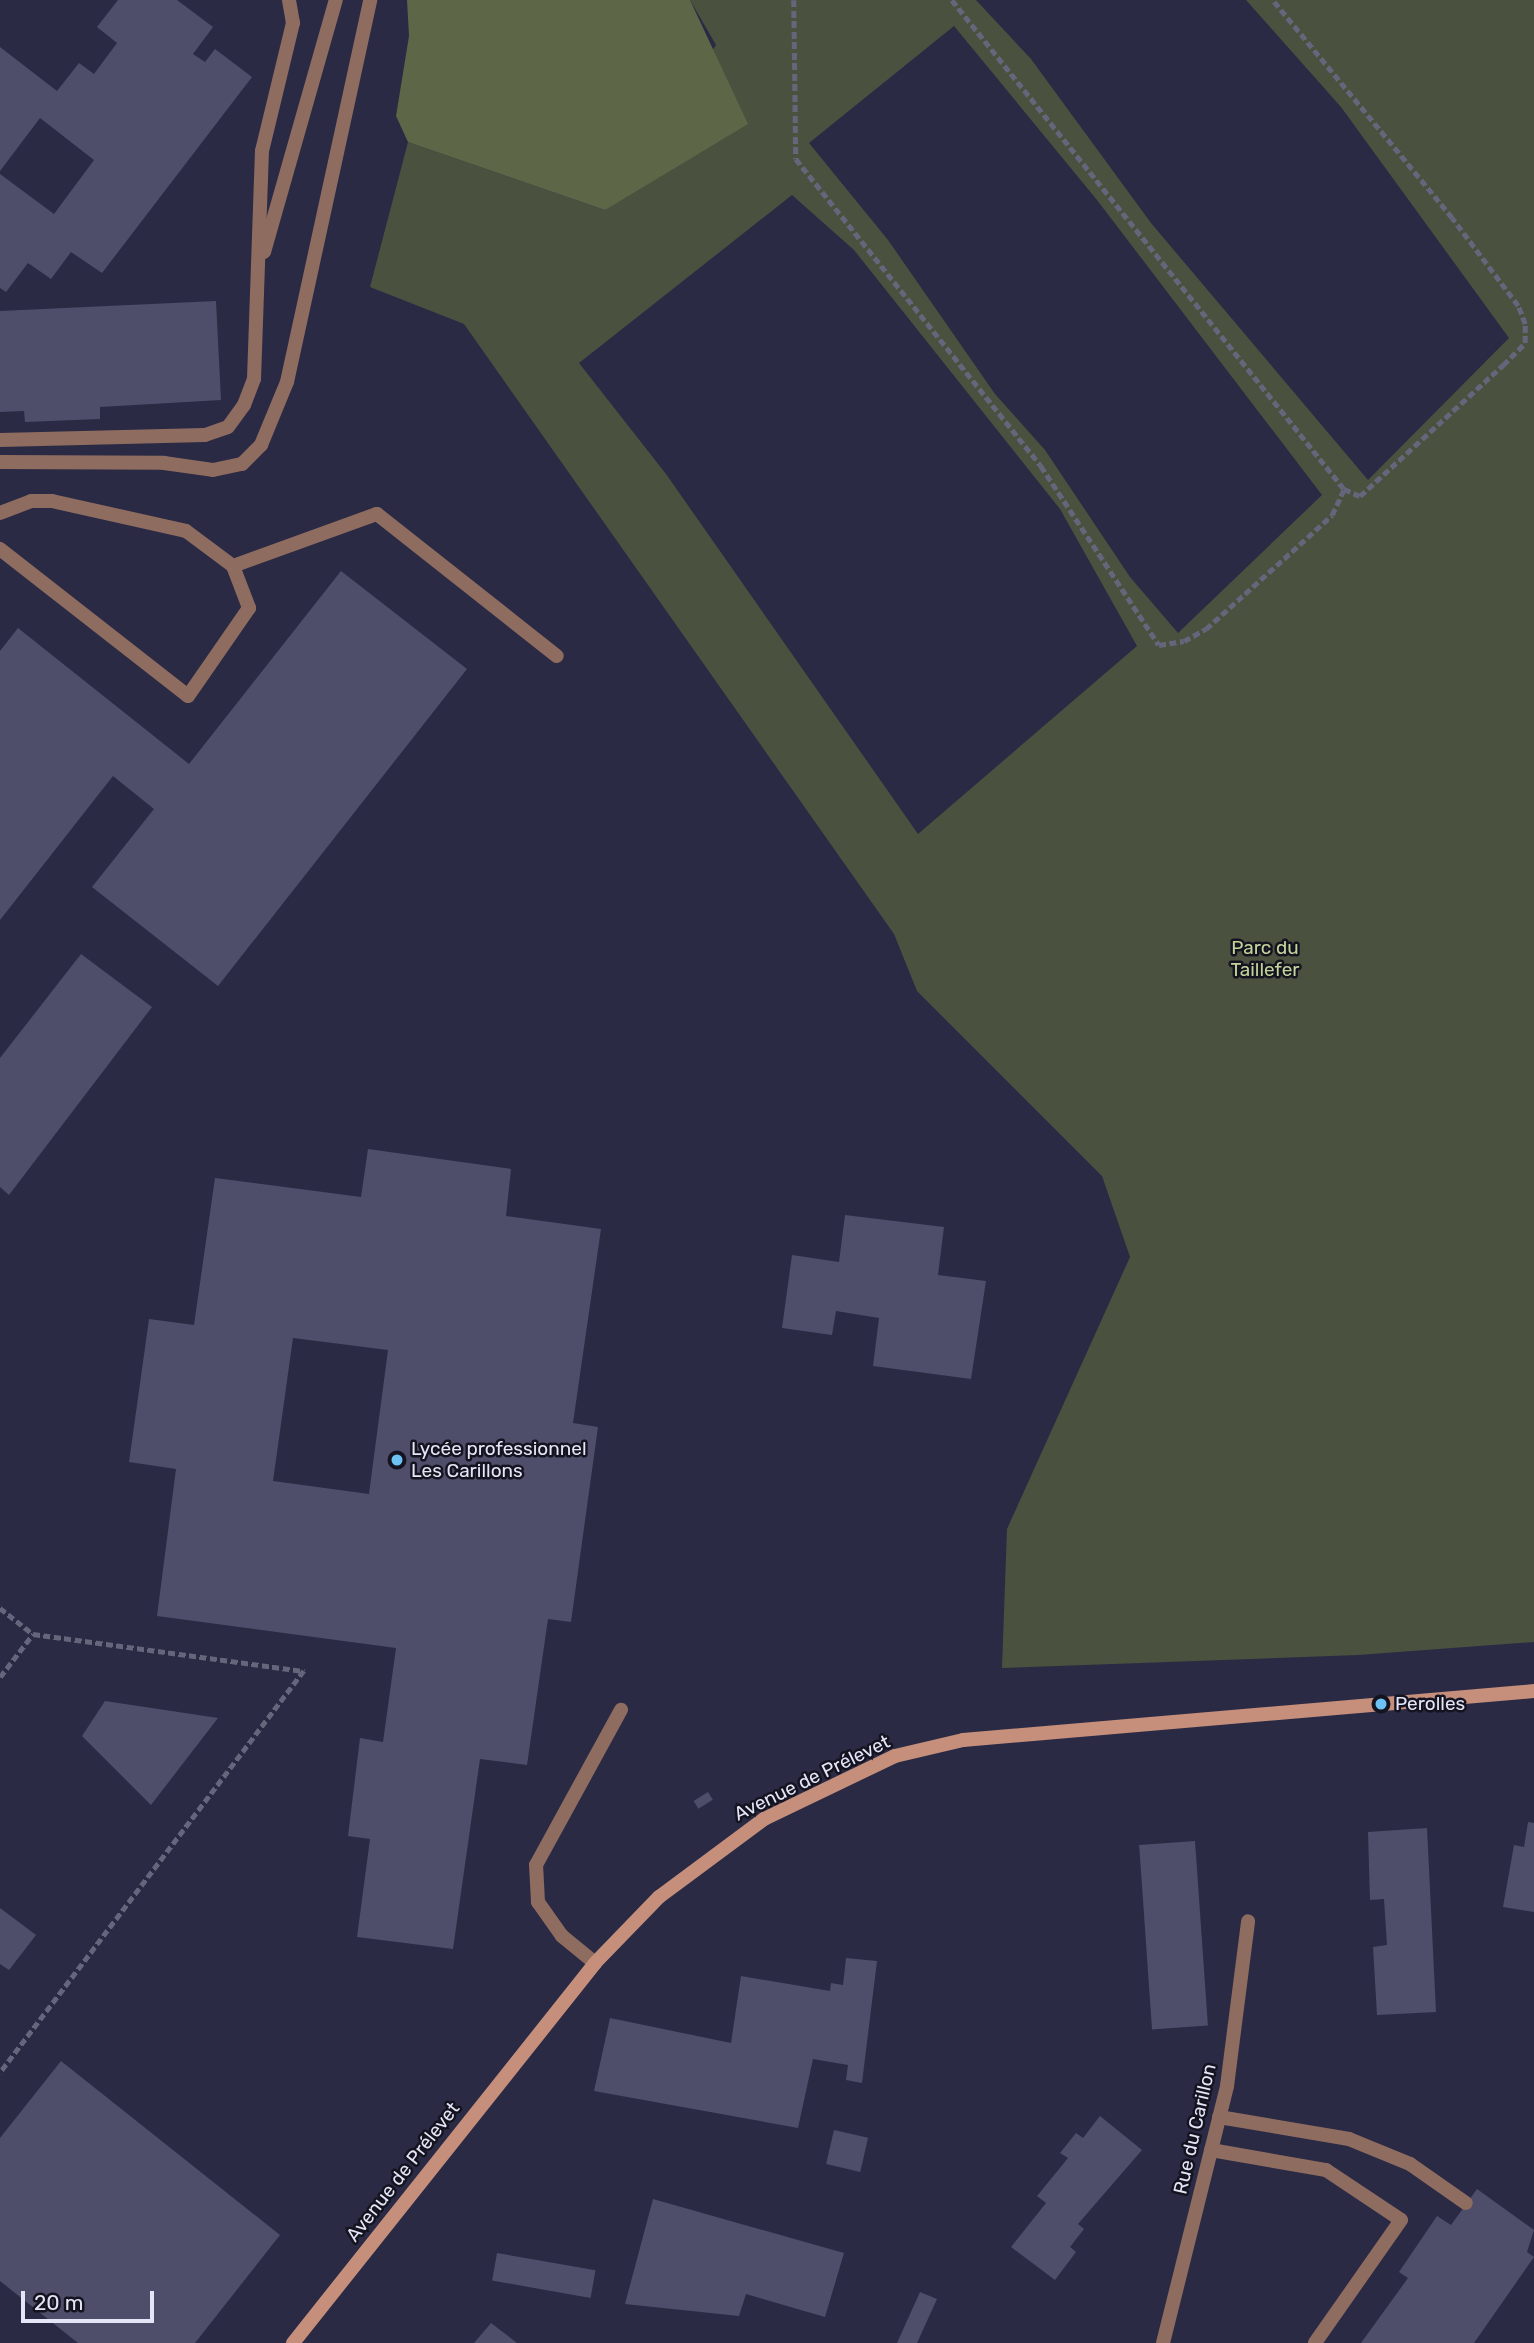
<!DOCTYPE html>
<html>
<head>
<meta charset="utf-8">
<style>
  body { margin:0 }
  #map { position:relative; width:1534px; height:2343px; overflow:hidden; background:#2a2a44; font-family:Rubik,sans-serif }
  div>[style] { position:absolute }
  .green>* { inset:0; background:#4b513f }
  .forest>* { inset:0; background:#5d6647 }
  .building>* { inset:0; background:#4e4e6b; transform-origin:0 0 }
  .path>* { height:4.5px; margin-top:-2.25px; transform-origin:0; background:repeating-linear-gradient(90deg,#65657c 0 7px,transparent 0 10.5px) }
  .lane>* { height:14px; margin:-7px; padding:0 7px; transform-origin:7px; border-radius:7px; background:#8f6c60 }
  .street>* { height:14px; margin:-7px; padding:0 7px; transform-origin:7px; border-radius:7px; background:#8f6c60 }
  .secondary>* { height:14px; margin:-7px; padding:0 7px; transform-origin:7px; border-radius:7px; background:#c68f7b }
  .dots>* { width:19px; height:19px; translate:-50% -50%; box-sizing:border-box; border:4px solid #141420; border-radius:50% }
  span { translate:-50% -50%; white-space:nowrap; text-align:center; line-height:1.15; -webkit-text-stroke:5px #141420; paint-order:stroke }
  .park-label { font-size:19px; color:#c3d49a }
  .poi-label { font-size:19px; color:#e4e5f6 }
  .left { translate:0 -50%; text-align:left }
  .street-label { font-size:19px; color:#e4e5f6 }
  .scale { position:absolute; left:21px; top:2291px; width:133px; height:32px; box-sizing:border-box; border:4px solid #e4e5f6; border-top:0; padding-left:9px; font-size:21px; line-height:24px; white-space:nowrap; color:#e4e5f6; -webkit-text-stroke:5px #141420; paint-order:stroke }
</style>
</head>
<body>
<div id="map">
  <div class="green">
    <div style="clip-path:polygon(evenodd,690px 0,976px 0,1031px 59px,1151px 223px,1368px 480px,1509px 338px,1341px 107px,1246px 0,1534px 0,1534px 1642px,1358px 1655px,1002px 1668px,1007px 1529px,1130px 1257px,1102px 1176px,917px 991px,894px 934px,464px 324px,370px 287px,408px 142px,605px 210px,716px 45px,690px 0,954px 26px,1097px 200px,1322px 495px,1178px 633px,1130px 577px,1045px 450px,995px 394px,888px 240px,809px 143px,954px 26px,690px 0,792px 195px,854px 250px,1060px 509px,1137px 646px,918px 834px,666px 474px,579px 363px,792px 195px)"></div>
  </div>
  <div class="forest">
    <div style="clip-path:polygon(407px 0,690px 0,748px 124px,605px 210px,408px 142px,396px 116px,409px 36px)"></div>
  </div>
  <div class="building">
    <div style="clip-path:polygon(118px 0,177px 0,213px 27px,193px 54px,205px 62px,215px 49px,252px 77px,102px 273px,71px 252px,51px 279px,28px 263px,6px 292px,0 288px,0 174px,54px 214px,94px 160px,40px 118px,0 171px,0 47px,57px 91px,79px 63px,94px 74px,117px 43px,97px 27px)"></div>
    <div style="clip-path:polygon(216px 301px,221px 400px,100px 407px,100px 419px,25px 422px,24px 411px,0 412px,0 311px)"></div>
    <div style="clip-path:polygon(341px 571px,467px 669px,218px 986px,92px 887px,154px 809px,113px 776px,0 920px,0 651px,18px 628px,189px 764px)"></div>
    <div style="clip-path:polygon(81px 954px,152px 1007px,9px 1195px,0 1187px,0 1058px)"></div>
    <div style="clip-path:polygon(evenodd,368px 1149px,511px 1169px,506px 1216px,601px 1229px,573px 1423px,598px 1427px,571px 1622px,548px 1619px,527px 1765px,480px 1759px,453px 1949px,357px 1937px,370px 1839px,348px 1836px,360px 1738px,383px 1742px,396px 1648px,157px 1616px,176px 1469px,129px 1462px,149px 1319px,194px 1325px,215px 1178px,361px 1197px,368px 1149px,293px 1338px,388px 1350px,369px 1494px,273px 1481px,293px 1338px)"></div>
    <div style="clip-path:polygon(845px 1215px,944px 1227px,938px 1275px,986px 1281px,971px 1379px,873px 1366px,879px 1318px,836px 1311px,832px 1335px,782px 1328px,792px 1255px,839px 1262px)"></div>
    <div style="clip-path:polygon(105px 1701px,218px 1718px,151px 1805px,82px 1736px)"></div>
    <div style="left:708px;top:1792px;width:9px;height:17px;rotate:58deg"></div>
    <div style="clip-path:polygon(1528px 1822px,1534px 1823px,1534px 1912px,1503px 1907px,1514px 1845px,1524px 1847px)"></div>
    <div style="clip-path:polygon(1427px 1828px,1436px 2012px,1377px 2015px,1373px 1947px,1387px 1945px,1384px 1899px,1370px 1900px,1368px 1832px)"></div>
    <div style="left:1195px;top:1841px;width:185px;height:56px;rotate:86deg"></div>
    <div style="clip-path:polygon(0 1908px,36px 1935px,9px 1970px,0 1964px)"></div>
    <div style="clip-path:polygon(846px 1958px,877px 1961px,862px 2083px,846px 2080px,848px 2065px,813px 2059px,798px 2128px,594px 2091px,610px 2018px,731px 2043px,741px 1976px,830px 1991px,831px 1983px,843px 1985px)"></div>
    <div style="clip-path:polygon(61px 2061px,280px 2235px,195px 2343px,78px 2343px,0 2281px,0 2138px)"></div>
    <div style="clip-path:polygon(1100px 2116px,1142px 2150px,1078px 2224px,1084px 2229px,1070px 2247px,1076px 2252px,1055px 2280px,1011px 2247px,1046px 2203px,1037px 2196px,1068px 2158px,1060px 2153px,1076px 2133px,1083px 2138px)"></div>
    <div style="left:834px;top:2130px;width:35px;height:35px;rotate:13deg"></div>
    <div style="clip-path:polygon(1477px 2189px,1534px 2230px,1527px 2252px,1534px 2257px,1474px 2343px,1361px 2343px,1408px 2278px,1399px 2272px,1437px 2216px,1451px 2225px)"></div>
    <div style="clip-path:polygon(653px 2199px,844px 2253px,825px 2317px,746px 2294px,739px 2316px,625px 2304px)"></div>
    <div style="left:497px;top:2253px;width:100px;height:28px;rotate:10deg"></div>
    <div style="clip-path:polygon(920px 2292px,937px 2299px,917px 2343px,897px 2343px)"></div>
    <div style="clip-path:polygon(491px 2323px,517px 2343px,474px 2343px)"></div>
  </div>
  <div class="path">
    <div style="left:794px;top:0;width:159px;rotate:89.3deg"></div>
    <div style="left:796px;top:159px;width:393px;rotate:51.4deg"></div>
    <div style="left:1041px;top:466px;width:214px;rotate:56.6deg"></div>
    <div style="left:1159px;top:645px;width:25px;rotate:-9deg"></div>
    <div style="left:1184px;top:641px;width:25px;rotate:-29deg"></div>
    <div style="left:1206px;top:629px;width:170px;rotate:-42.1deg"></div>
    <div style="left:1332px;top:515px;width:29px;rotate:-65deg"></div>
    <div style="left:952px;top:0;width:627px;rotate:51.28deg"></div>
    <div style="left:1344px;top:489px;width:17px;rotate:24deg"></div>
    <div style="left:1360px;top:496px;width:194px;rotate:-42.5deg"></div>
    <div style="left:1503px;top:365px;width:31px;rotate:-45deg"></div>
    <div style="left:1525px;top:343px;width:19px;rotate:-90deg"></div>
    <div style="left:1525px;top:324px;width:19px;rotate:-111deg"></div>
    <div style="left:1518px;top:306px;width:110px;rotate:-126.9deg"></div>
    <div style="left:1452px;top:218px;width:283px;rotate:-129.5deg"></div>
    <div style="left:0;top:1608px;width:42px;rotate:38.2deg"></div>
    <div style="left:0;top:1677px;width:54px;rotate:-52.5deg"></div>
    <div style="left:33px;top:1634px;width:274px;rotate:7.8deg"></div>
    <div style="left:304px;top:1671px;width:504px;rotate:127.1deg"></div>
  </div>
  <div class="lane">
    <div style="left:264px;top:252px;width:262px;rotate:-74.1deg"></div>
    <div style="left:0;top:440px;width:205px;rotate:-1.4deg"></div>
    <div style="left:205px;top:435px;width:24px;rotate:-19deg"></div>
    <div style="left:228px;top:427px;width:27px;rotate:-54deg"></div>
    <div style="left:244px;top:405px;width:28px;rotate:-69deg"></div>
    <div style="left:254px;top:379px;width:228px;rotate:-88deg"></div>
    <div style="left:262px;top:151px;width:132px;rotate:-76.4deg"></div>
    <div style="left:293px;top:23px;width:23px;rotate:-100deg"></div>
    <div style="left:0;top:462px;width:164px;rotate:0.3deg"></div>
    <div style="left:164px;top:463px;width:49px;rotate:8.1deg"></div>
    <div style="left:213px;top:470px;width:30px;rotate:-12deg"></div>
    <div style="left:242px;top:464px;width:27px;rotate:-45deg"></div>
    <div style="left:261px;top:445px;width:68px;rotate:-67.6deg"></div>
    <div style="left:287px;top:382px;width:391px;rotate:-77.7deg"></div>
    <div style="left:0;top:513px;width:33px;rotate:-21deg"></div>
    <div style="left:31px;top:501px;width:21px"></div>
    <div style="left:52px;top:501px;width:137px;rotate:12.6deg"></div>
    <div style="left:186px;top:531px;width:59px;rotate:36.7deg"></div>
    <div style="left:233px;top:566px;width:45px;rotate:69.1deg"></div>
    <div style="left:249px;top:608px;width:107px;rotate:124.7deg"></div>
    <div style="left:188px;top:696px;width:239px;rotate:-142deg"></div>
    <div style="left:233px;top:566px;width:153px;rotate:-19.9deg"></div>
    <div style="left:377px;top:514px;width:229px;rotate:38.3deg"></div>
    <div style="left:595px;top:1963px;width:43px;rotate:-140.7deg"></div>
    <div style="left:562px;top:1936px;width:42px;rotate:-125.2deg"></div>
    <div style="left:538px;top:1902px;width:37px;rotate:-93deg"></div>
    <div style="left:536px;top:1865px;width:177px;rotate:-61.3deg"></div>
    <div style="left:1219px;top:2117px;width:132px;rotate:9.6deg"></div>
    <div style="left:1349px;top:2139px;width:66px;rotate:22.3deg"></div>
    <div style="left:1410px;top:2164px;width:68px;rotate:34.9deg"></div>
    <div style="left:1211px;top:2150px;width:117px;rotate:9.9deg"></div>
    <div style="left:1326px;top:2170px;width:90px;rotate:33.7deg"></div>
    <div style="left:1401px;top:2220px;width:150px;rotate:125deg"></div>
  </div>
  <div class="street">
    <div style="left:1163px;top:2343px;width:265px;rotate:-76deg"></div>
    <div style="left:1227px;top:2086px;width:166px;rotate:-82.7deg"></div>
  </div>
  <div class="secondary">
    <div style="left:293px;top:2343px;width:485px;rotate:-51.5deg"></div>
    <div style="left:595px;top:1963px;width:92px;rotate:-45.9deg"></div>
    <div style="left:659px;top:1897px;width:131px;rotate:-36.6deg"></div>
    <div style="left:764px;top:1819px;width:145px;rotate:-25.7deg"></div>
    <div style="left:895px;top:1756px;width:70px;rotate:-13.2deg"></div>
    <div style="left:963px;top:1740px;width:573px;rotate:-4.9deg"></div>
  </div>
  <div class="dots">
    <div style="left:397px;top:1460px;background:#6dc2f3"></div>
    <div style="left:1381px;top:1704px;background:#6dc2f3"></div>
  </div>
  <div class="park-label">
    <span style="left:1265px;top:959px">Parc du<br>Taillefer</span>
  </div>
  <div class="poi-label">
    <span class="left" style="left:411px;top:1460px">Lycée professionnel<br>Les Carillons</span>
    <span class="left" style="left:1395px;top:1704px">Perolles</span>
  </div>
  <div class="street-label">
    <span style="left:812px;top:1778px;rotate:-26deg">Avenue de Prélevet</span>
    <span style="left:1195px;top:2129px;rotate:-77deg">Rue du Carillon</span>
    <span style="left:403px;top:2172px;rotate:-52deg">Avenue de Prélevet</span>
  </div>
  <div class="scale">20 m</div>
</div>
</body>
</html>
